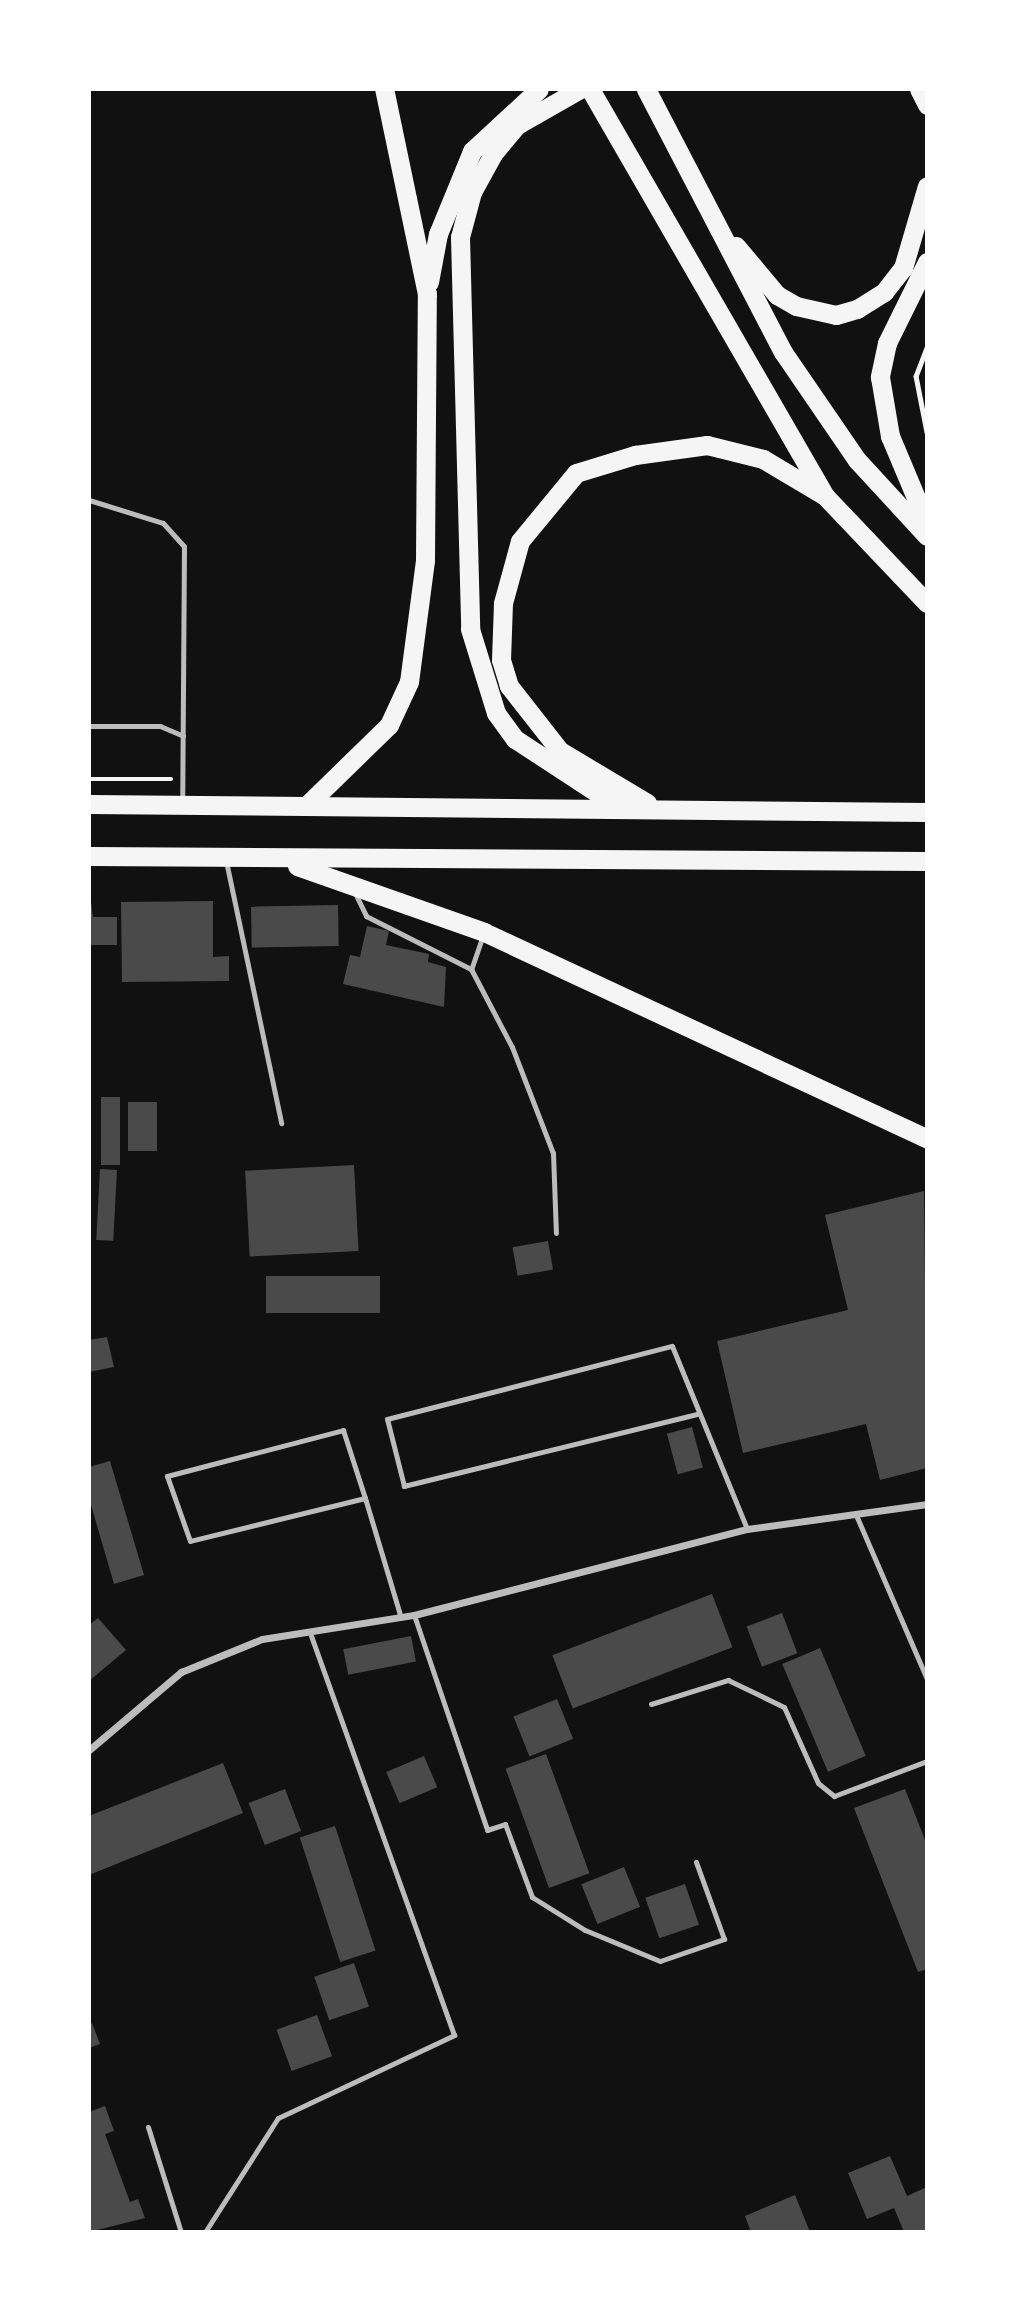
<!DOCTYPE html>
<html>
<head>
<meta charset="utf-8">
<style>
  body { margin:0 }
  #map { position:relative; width:1016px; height:2321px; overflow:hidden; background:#111; font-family:"Asap Condensed",sans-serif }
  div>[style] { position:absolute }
  .building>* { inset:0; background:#4a4a4a; transform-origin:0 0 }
  .path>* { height:4.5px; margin:-2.25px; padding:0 2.25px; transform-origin:2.25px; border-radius:2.25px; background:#f5f5f5 }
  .service>* { height:5px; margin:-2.5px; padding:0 2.5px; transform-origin:2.5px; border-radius:2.5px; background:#bcbcbc }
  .minor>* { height:7px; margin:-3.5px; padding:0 3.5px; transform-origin:3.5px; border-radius:3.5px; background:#bcbcbc }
  .trunk>* { height:19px; margin:-9.5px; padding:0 9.5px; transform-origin:9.5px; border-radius:9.5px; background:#f5f5f5 }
  span { translate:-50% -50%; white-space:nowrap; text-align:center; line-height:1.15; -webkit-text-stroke:6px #fff; paint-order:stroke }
  .frame { position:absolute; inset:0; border:91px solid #fff; pointer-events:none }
</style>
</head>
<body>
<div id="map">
  <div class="building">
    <div style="clip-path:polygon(89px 885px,93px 917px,117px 917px,117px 945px,89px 945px)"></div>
    <div style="clip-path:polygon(213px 901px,213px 957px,229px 956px,229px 981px,122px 982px,121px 902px)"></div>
    <div style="left:338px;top:905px;width:41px;height:87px;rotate:89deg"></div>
    <div style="clip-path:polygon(367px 926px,389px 931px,386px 945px,429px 954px,428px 962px,446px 967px,444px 1007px,343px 984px,350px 955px,360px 957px)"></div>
    <div style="left:101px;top:1097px;width:19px;height:68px"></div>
    <div style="left:128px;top:1102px;width:29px;height:49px"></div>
    <div style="left:354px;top:1165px;width:86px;height:109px;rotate:87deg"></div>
    <div style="left:100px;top:1169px;width:17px;height:71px;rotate:3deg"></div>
    <div style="clip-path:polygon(924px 1191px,927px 1468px,880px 1480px,866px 1424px,743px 1453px,717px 1341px,848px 1310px,825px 1215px)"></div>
    <div style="left:548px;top:1241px;width:29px;height:36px;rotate:80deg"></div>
    <div style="left:380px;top:1276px;width:37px;height:114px;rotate:90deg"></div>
    <div style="clip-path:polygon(107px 1337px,114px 1367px,89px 1372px,89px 1340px)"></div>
    <div style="left:692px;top:1427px;width:42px;height:26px;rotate:75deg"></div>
    <div style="clip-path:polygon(110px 1461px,144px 1575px,114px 1584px,89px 1498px,89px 1467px)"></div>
    <div style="left:712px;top:1594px;width:57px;height:171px;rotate:69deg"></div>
    <div style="left:782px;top:1613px;width:43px;height:38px;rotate:69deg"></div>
    <div style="clip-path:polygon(98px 1618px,126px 1650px,89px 1681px,89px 1625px)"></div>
    <div style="left:411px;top:1636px;width:26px;height:69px;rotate:79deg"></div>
    <div style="left:820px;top:1648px;width:117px;height:41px;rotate:67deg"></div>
    <div style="left:557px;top:1699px;width:43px;height:47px;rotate:68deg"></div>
    <div style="left:546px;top:1754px;width:127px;height:43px;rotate:70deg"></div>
    <div style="left:424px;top:1756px;width:34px;height:41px;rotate:67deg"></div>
    <div style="clip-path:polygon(223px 1763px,243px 1813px,89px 1875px,89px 1816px)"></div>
    <div style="left:285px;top:1789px;width:45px;height:39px;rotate:69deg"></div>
    <div style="clip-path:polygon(905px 1789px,927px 1845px,927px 1969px,918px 1972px,854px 1808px)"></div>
    <div style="left:335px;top:1826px;width:131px;height:37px;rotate:72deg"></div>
    <div style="left:624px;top:1867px;width:43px;height:46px;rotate:68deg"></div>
    <div style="left:685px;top:1884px;width:43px;height:42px;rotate:71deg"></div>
    <div style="left:354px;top:1963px;width:46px;height:42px;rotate:71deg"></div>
    <div style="left:317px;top:2015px;width:44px;height:43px;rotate:70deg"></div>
    <div style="clip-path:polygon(92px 2023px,100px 2044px,89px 2048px,89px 2024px)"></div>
    <div style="clip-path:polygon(105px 2106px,114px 2131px,105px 2134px,130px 2202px,138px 2199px,145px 2218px,89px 2232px,89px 2112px)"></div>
    <div style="clip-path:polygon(890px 2156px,907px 2196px,927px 2187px,927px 2232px,904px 2232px,894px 2208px,867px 2219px,848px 2173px)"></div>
    <div style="clip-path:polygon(795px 2195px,810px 2232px,751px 2232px,745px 2216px)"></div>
  </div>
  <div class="path">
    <div style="left:927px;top:348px;width:30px;rotate:111deg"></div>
    <div style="left:916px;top:376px;width:57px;rotate:78.9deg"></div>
    <div style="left:89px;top:779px;width:82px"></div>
  </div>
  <div class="service">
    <div style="left:89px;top:500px;width:77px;rotate:17.3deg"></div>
    <div style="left:163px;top:523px;width:31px;rotate:48deg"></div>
    <div style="left:184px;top:546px;width:256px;rotate:90.4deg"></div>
    <div style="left:89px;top:726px;width:71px"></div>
    <div style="left:160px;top:726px;width:25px;rotate:23deg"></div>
    <div style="left:226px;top:861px;width:268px;rotate:78.1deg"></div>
    <div style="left:354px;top:891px;width:28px;rotate:64deg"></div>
    <div style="left:366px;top:916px;width:118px;rotate:26.8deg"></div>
    <div style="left:483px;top:935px;width:36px;rotate:109deg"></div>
    <div style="left:471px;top:969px;width:88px;rotate:62.3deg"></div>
    <div style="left:512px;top:1047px;width:114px;rotate:68.9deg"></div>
    <div style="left:553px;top:1153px;width:80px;rotate:87.9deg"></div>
    <div style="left:697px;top:1414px;width:302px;rotate:166.2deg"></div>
    <div style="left:404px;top:1486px;width:69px;rotate:-104.2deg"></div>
    <div style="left:387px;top:1419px;width:294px;rotate:-14.4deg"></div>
    <div style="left:672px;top:1346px;width:198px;rotate:67.7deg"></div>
    <div style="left:365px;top:1498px;width:180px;rotate:166.2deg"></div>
    <div style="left:190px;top:1541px;width:69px;rotate:-109.5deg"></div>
    <div style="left:167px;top:1476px;width:182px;rotate:-14.6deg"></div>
    <div style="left:343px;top:1430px;width:71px;rotate:72.1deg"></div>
    <div style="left:365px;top:1498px;width:125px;rotate:73.3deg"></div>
    <div style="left:856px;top:1515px;width:179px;rotate:66.6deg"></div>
    <div style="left:414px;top:1615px;width:227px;rotate:71.2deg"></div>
    <div style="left:487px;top:1830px;width:19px;rotate:-18deg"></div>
    <div style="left:505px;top:1824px;width:78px;rotate:69.7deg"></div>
    <div style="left:532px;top:1897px;width:62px;rotate:31.9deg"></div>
    <div style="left:585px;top:1930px;width:81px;rotate:22.5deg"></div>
    <div style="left:660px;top:1961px;width:68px;rotate:-19deg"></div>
    <div style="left:724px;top:1939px;width:82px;rotate:-110deg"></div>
    <div style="left:651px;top:1704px;width:81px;rotate:-17.3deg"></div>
    <div style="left:728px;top:1680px;width:62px;rotate:25.7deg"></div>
    <div style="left:784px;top:1707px;width:83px;rotate:65.9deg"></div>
    <div style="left:818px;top:1783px;width:21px;rotate:39deg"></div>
    <div style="left:834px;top:1796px;width:99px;rotate:-20.6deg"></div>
    <div style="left:148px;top:2127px;width:110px;rotate:72.6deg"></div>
    <div style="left:205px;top:2232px;width:135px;rotate:-57.4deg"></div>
    <div style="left:278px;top:2118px;width:195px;rotate:-25.2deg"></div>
    <div style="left:454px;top:2035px;width:424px;rotate:-109.7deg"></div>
  </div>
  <div class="minor">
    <div style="left:89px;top:1750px;width:121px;rotate:-40.3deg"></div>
    <div style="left:181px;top:1672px;width:87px;rotate:-22.2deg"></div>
    <div style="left:262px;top:1639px;width:154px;rotate:-9deg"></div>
    <div style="left:414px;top:1615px;width:344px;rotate:-14.5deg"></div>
    <div style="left:747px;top:1529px;width:182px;rotate:-7.9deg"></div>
  </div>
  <div class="trunk">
    <div style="left:580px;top:89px;width:73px;rotate:150.3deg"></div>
    <div style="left:517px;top:125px;width:38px;rotate:130deg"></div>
    <div style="left:493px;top:154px;width:43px;rotate:118.9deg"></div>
    <div style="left:472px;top:192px;width:47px;rotate:104.9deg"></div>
    <div style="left:460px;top:237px;width:392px;rotate:88.5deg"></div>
    <div style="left:470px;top:629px;width:88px;rotate:72.8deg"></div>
    <div style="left:496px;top:713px;width:32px;rotate:54deg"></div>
    <div style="left:515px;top:739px;width:121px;rotate:33.2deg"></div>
    <div style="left:590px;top:89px;width:470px;rotate:60deg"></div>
    <div style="left:825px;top:496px;width:148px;rotate:46.4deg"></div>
    <div style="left:646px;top:89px;width:297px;rotate:62.5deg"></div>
    <div style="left:783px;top:352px;width:131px;rotate:55.6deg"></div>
    <div style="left:857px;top:460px;width:103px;rotate:47.4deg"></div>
    <div style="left:919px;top:89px;width:18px;rotate:63deg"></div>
    <div style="left:736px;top:246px;width:64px;rotate:50.1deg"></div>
    <div style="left:777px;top:295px;width:22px;rotate:30deg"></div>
    <div style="left:796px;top:306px;width:41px;rotate:12.7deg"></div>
    <div style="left:836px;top:315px;width:22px;rotate:-16deg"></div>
    <div style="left:857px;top:309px;width:32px;rotate:-32deg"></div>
    <div style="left:884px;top:292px;width:31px;rotate:-52deg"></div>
    <div style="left:903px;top:268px;width:85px;rotate:-73.7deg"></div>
    <div style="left:927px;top:262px;width:90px;rotate:116.3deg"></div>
    <div style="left:887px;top:343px;width:35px;rotate:102deg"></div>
    <div style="left:880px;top:377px;width:60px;rotate:80.4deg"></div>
    <div style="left:890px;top:436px;width:95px;rotate:67.2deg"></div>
    <div style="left:429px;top:282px;width:49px;rotate:-79.4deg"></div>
    <div style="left:438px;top:234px;width:90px;rotate:-67.7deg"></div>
    <div style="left:472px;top:151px;width:91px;rotate:-42.8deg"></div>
    <div style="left:647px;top:803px;width:101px;rotate:-149.1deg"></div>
    <div style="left:560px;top:751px;width:83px;rotate:-128.1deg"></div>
    <div style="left:509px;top:686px;width:27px;rotate:-107deg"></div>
    <div style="left:501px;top:660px;width:57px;rotate:-88deg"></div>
    <div style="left:503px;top:603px;width:64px;rotate:-74.7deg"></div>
    <div style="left:520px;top:541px;width:88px;rotate:-50.5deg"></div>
    <div style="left:576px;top:473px;width:62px;rotate:-17deg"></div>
    <div style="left:635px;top:455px;width:73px;rotate:-7.9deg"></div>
    <div style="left:707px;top:445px;width:58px;rotate:14deg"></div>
    <div style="left:763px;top:459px;width:72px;rotate:30.8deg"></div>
    <div style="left:89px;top:804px;width:838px;rotate:0.55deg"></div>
    <div style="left:306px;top:806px;width:116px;rotate:-44.3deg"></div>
    <div style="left:389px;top:725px;width:47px;rotate:-65.1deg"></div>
    <div style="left:409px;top:682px;width:123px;rotate:-82.5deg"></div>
    <div style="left:425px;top:560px;width:266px;rotate:-89.6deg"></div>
    <div style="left:427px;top:294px;width:209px;rotate:-101.8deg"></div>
    <div style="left:89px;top:856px;width:838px;rotate:0.34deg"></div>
    <div style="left:297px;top:866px;width:198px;rotate:19.4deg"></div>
    <div style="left:484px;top:932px;width:489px;rotate:25deg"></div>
  </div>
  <div class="frame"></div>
</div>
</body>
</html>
